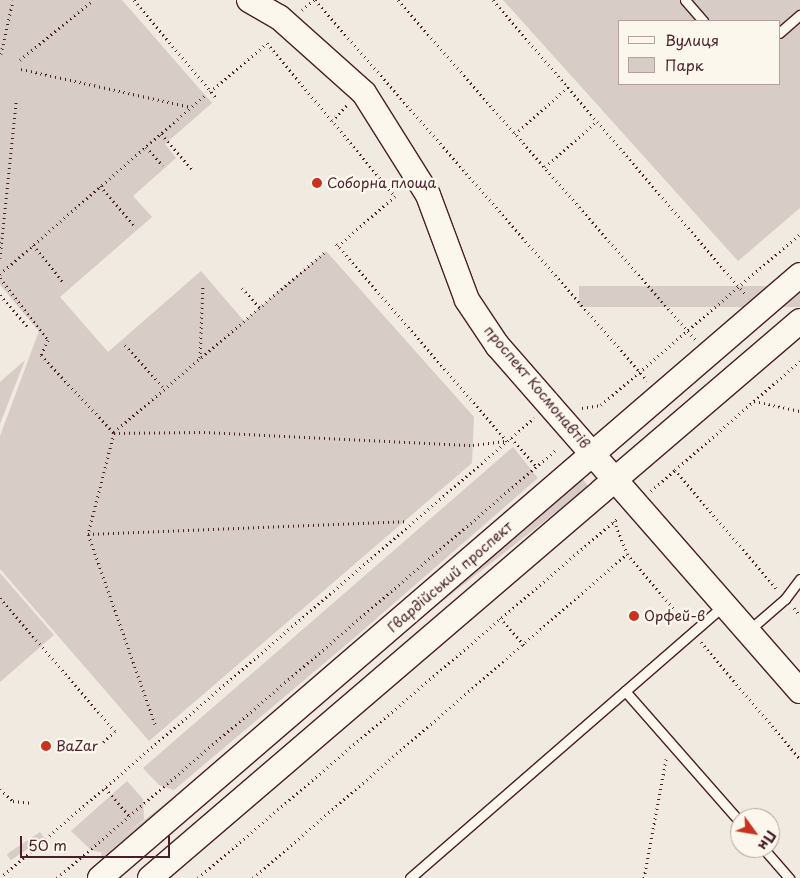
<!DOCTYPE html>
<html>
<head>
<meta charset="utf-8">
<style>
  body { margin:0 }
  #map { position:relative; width:800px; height:878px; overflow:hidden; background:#f0eae0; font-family:"Playpen Sans",sans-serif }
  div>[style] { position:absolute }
  .green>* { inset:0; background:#d8ccc6; transform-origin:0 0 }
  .path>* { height:3px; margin-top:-1.5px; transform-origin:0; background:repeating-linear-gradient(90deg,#4a1f2b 0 1px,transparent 0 5px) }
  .roads { filter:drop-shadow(1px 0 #4a1f2b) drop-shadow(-1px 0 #4a1f2b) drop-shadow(0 1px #4a1f2b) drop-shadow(0 -1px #4a1f2b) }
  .service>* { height:9px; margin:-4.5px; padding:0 4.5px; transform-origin:4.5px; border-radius:4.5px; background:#fbf7ec }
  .secondary>* { height:24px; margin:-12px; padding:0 12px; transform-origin:12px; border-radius:12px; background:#fbf7ec }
  .dots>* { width:14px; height:14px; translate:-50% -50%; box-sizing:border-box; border:2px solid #fbf7ec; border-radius:50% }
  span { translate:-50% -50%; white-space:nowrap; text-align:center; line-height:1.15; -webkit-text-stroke:5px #fbf7ec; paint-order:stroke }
  .poi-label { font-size:14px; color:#4a1f2b }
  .left { translate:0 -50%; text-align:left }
  .street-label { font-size:14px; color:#4a1f2b }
  .legend { position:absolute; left:618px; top:20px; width:162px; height:65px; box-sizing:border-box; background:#fbf7ec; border:1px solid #b4a19f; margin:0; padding:6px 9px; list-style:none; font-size:15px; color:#4a1f2b }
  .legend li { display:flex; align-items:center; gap:10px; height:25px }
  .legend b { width:25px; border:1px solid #b4a19f }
  .north { position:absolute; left:730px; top:808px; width:50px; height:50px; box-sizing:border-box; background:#fbf7ec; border:1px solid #b4a19f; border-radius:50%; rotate:122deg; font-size:14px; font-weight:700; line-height:20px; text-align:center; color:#4a1f2b }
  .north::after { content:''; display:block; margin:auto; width:18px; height:22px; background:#c8321e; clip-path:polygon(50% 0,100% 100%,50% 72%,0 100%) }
  .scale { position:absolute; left:20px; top:836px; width:150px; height:22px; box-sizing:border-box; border:2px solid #4a1f2b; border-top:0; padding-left:6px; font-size:15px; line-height:18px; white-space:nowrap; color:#4a1f2b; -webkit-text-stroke:4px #fbf7ec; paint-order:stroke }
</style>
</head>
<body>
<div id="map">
  <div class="green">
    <div style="clip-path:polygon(0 0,122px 0,212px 103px,165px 144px,176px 158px,133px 196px,152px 217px,60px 297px,108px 352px,201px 271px,244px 321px,326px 251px,474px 417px,472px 463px,149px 741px,0 569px,0 436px,39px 331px,0 285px)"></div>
    <div style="clip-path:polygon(evenodd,503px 0,800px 0,800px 208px,738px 261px,503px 0,619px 21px,779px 21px,779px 84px,619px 84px,619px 21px)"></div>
    <div style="left:800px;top:286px;width:21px;height:221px;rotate:90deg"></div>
    <div style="clip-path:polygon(25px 360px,0 424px,0 382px)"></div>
    <div style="clip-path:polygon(513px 447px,538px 478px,354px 638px,174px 790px,159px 785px,143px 768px)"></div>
    <div style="left:582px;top:478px;width:11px;height:611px;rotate:52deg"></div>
    <div style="clip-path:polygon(0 573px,54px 635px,0 682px)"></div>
    <div style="clip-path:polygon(127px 781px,143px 799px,144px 819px,104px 853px,91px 850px,71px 831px)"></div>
    <div style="left:40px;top:832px;width:7px;height:40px;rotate:56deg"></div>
  </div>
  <div class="path">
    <div style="left:134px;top:0;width:129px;rotate:50deg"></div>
    <div style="left:315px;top:0;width:505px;rotate:48.86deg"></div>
    <div style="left:398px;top:0;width:451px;rotate:48.8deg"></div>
    <div style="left:493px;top:0;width:389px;rotate:49.4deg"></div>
    <div style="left:302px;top:10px;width:16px;rotate:-40deg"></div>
    <div style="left:1px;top:54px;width:55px;rotate:-77.5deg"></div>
    <div style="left:20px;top:60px;width:94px;rotate:-39.4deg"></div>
    <div style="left:21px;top:69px;width:174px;rotate:12.6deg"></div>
    <div style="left:210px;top:92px;width:75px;rotate:-40.7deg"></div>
    <div style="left:267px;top:43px;width:199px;rotate:50.1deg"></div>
    <div style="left:395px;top:196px;width:76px;rotate:138.7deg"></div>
    <div style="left:332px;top:121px;width:22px;rotate:-47deg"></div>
    <div style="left:161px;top:134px;width:47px;rotate:48.5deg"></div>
    <div style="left:515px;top:134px;width:71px;rotate:-41.6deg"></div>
    <div style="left:146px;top:147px;width:25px;rotate:48deg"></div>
    <div style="left:545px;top:167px;width:69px;rotate:-41.5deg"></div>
    <div style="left:100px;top:186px;width:52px;rotate:48.9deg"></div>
    <div style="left:33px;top:245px;width:49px;rotate:50.8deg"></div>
    <div style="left:0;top:258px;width:157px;rotate:-84.1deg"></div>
    <div style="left:0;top:274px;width:272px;rotate:-41.1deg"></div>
    <div style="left:0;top:278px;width:78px;rotate:52.3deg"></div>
    <div style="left:48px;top:340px;width:17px;rotate:115deg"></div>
    <div style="left:41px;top:355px;width:107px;rotate:46.9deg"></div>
    <div style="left:114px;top:433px;width:104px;rotate:104.4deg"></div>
    <div style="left:242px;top:288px;width:27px;rotate:48deg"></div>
    <div style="left:0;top:295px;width:44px;rotate:48.7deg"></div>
    <div style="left:125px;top:345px;width:59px;rotate:47.7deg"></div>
    <div style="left:200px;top:358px;width:74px;rotate:-87.7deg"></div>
    <div style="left:754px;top:401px;width:47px;rotate:12.3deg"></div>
    <div style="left:582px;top:408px;width:19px;rotate:-9deg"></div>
    <div style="left:601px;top:405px;width:262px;rotate:-40.7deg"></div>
    <div style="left:114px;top:432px;width:279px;rotate:-40.5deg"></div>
    <div style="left:114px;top:433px;width:90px;rotate:-0.6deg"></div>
    <div style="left:204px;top:432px;width:269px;rotate:2.8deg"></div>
    <div style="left:473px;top:445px;width:34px;rotate:-7deg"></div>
    <div style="left:507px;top:441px;width:264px;rotate:-130.9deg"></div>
    <div style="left:511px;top:438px;width:39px;rotate:48deg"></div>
    <div style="left:651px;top:491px;width:32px;rotate:-41deg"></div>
    <div style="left:614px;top:521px;width:35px;rotate:68deg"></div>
    <div style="left:776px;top:588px;width:155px;rotate:-130.6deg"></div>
    <div style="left:675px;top:470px;width:166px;rotate:-41.1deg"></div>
    <div style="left:0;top:598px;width:176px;rotate:49.2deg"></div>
    <div style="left:115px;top:731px;width:16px;rotate:137deg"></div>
    <div style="left:794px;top:608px;width:10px;rotate:53deg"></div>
    <div style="left:500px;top:618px;width:36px;rotate:48deg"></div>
    <div style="left:701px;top:642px;width:153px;rotate:49.8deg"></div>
    <div style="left:155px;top:724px;width:201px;rotate:-109.4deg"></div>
    <div style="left:88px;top:534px;width:317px;rotate:-2.3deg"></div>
    <div style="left:105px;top:788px;width:37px;rotate:49deg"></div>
    <div style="left:0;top:789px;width:18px;rotate:43deg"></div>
    <div style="left:13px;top:801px;width:20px;rotate:6deg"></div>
    <div style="left:0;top:878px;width:705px;rotate:-40.74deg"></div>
    <div style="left:57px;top:878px;width:660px;rotate:-40.64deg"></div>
    <div style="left:198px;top:878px;width:555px;rotate:-40.61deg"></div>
    <div style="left:253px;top:878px;width:495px;rotate:-40.9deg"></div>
    <div style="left:627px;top:554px;width:89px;rotate:49.5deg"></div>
    <div style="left:644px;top:878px;width:121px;rotate:-79.5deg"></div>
  </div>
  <div class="roads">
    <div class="service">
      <div style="left:685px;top:0;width:28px;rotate:49deg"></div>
      <div style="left:779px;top:33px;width:28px;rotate:-41deg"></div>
      <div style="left:748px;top:631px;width:49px;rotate:-40.9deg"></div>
      <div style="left:785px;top:599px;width:25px;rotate:-53deg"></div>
      <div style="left:625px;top:691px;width:174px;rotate:48.7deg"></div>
      <div style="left:763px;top:848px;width:40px;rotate:49deg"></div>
      <div style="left:410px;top:878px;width:415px;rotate:-41deg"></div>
    </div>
    <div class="secondary">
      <div style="left:249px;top:0;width:34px;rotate:30deg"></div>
      <div style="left:279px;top:17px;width:114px;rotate:41.8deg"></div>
      <div style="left:364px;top:93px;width:120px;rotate:57.9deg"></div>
      <div style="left:428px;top:195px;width:112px;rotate:69.6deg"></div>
      <div style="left:467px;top:300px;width:54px;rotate:56.3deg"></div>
      <div style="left:497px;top:345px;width:460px;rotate:48.8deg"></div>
      <div style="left:100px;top:878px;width:924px;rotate:-40.74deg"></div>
      <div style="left:150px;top:878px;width:856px;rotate:-40.59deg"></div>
    </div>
  </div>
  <div class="dots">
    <div style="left:317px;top:183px;background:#c8321e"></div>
    <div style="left:634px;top:616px;background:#c8321e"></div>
    <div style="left:46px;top:746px;background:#c8321e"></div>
  </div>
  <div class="poi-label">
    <span class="left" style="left:327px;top:183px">Соборна площа</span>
    <span class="left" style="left:644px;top:616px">Орфей-в</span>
    <span class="left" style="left:56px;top:746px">BaZar</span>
  </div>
  <div class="street-label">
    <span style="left:537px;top:387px;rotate:50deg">проспект Космонавтів</span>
    <span style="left:450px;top:577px;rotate:-41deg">Гвардійський проспект</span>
  </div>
  <ul class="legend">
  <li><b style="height:6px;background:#fbf7ec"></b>Вулиця</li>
  <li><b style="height:14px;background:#d8ccc6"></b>Парк</li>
  </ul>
  <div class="north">Пн</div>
  <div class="scale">50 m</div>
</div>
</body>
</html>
